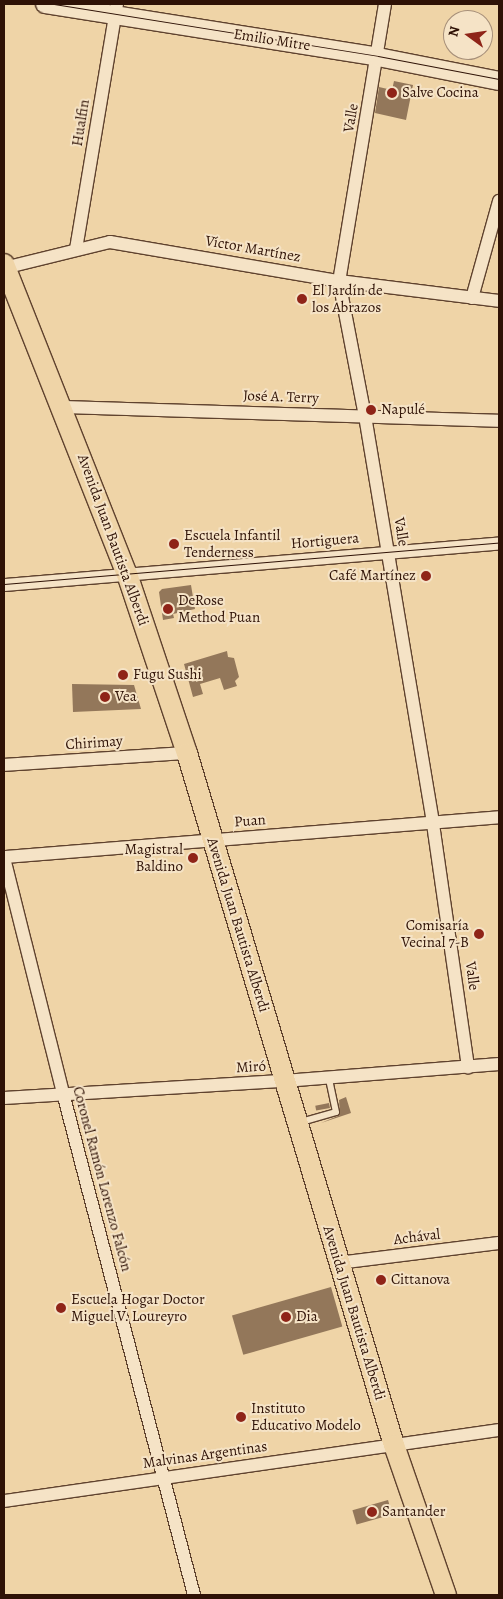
<!DOCTYPE html>
<html>
<head>
<meta charset="utf-8">
<style>
  body { margin:0 }
  #map { position:relative; width:503px; height:1599px; overflow:hidden; background:#efd4a7; font-family:Alegreya,serif }
  div>[style] { position:absolute }
  .building>* { inset:0; background:#93775a; transform-origin:0 0 }
  .roads { filter:drop-shadow(1px 0 #5f422e) drop-shadow(-1px 0 #5f422e) drop-shadow(0 1px #5f422e) drop-shadow(0 -1px #5f422e) }
  .lane>* { height:6px; margin:-3px; padding:0 3px; transform-origin:3px; border-radius:3px; background:#f5e3c6 }
  .street>* { height:12px; margin:-6px; padding:0 6px; transform-origin:6px; border-radius:6px; background:#f5e3c6 }
  .secondary>* { height:18px; margin:-9px; padding:0 9px; transform-origin:9px; border-radius:9px; background:#f5e3c6 }
  .primary>* { height:20px; margin:-10px; padding:0 10px; transform-origin:10px; border-radius:10px; background:#efd4a7 }
  .tram>* { height:1px; margin:-0.5px; padding:0 0.5px; transform-origin:0.5px; border-radius:0.5px; background:#2f1206 }
  .dots>* { width:14px; height:14px; translate:-50% -50%; box-sizing:border-box; border:2px solid #f5e3c6; border-radius:50% }
  span { translate:-50% -50%; white-space:nowrap; text-align:center; line-height:1.15; -webkit-text-stroke:4px #f5e3c6; paint-order:stroke }
  .street-label { font-size:15px; color:#2f1206 }
  .poi-label { font-size:15px; color:#2f1206 }
  .left { translate:0 -50%; text-align:left }
  .right { translate:-100% -50%; text-align:right }
  .frame { position:absolute; inset:0; border:5px solid #2f1206; pointer-events:none }
  .north { position:absolute; left:443px; top:10px; width:50px; height:50px; box-sizing:border-box; background:#f5e3c6; border:1px solid #a68f79; border-radius:50%; rotate:284deg; font-size:14px; font-weight:700; line-height:20px; text-align:center; color:#2f1206 }
  .north::after { content:''; display:block; margin:auto; width:18px; height:22px; background:#8f2418; clip-path:polygon(50% 0,100% 100%,50% 72%,0 100%) }
</style>
</head>
<body>
<div id="map">
  <div class="building">
    <div style="clip-path:polygon(394px 81px,413px 85px,406px 120px,375px 113px,379px 87px,392px 90px)"></div>
    <div style="clip-path:polygon(191px 585px,195px 609px,173px 614px,174px 618px,163px 620px,159px 592px,162px 589px)"></div>
    <div style="clip-path:polygon(227px 651px,228px 657px,234px 658px,239px 677px,235px 681px,237px 686px,224px 690px,220px 678px,200px 684px,203px 694px,193px 697px,184px 664px)"></div>
    <div style="clip-path:polygon(72px 684px,134px 685px,141px 709px,73px 712px)"></div>
    <div style="clip-path:polygon(346px 1097px,351px 1113px,321px 1123px,340px 1115px,339px 1100px)"></div>
    <div style="left:329px;top:1103px;width:5px;height:14px;rotate:79deg"></div>
    <div style="left:331px;top:1287px;width:41px;height:103px;rotate:74deg"></div>
    <div style="left:388px;top:1500px;width:15px;height:37px;rotate:74deg"></div>
  </div>
  <div class="roads">
    <div class="lane">
      <div style="left:301px;top:1122px;width:36px;rotate:-16deg"></div>
      <div style="left:336px;top:1112px;width:35px;rotate:-102deg"></div>
    </div>
    <div class="street">
      <div style="left:385px;top:4px;width:281px;rotate:99.4deg"></div>
      <div style="left:339px;top:281px;width:137px;rotate:79.1deg"></div>
      <div style="left:365px;top:416px;width:414px;rotate:80.5deg"></div>
      <div style="left:433px;top:824px;width:246px;rotate:81.8deg"></div>
      <div style="left:76px;top:249px;width:248px;rotate:-80.5deg"></div>
      <div style="left:4px;top:268px;width:109px;rotate:-13.8deg"></div>
      <div style="left:110px;top:242px;width:232px;rotate:9.7deg"></div>
      <div style="left:339px;top:281px;width:161px;rotate:7.1deg"></div>
      <div style="left:472px;top:298px;width:101px;rotate:-74.4deg"></div>
      <div style="left:62px;top:407px;width:437px;rotate:1.8deg"></div>
      <div style="left:4px;top:585px;width:497px;rotate:-4.8deg"></div>
      <div style="left:4px;top:765px;width:183px;rotate:-3.8deg"></div>
      <div style="left:4px;top:857px;width:497px;rotate:-4.6deg"></div>
      <div style="left:4px;top:858px;width:242px;rotate:75.9deg"></div>
      <div style="left:63px;top:1093px;width:519px;rotate:75.37deg"></div>
      <div style="left:4px;top:1098px;width:281px;rotate:-3.5deg"></div>
      <div style="left:284px;top:1081px;width:216px;rotate:-4.5deg"></div>
      <div style="left:338px;top:1263px;width:162px;rotate:-7.1deg"></div>
      <div style="left:4px;top:1501px;width:500px;rotate:-8.16deg"></div>
    </div>
    <div class="secondary">
      <div style="left:45px;top:4px;width:337px;rotate:9deg"></div>
      <div style="left:378px;top:57px;width:123px;rotate:11.2deg"></div>
    </div>
    <div class="primary">
      <div style="left:4px;top:264px;width:334px;rotate:68.4deg"></div>
      <div style="left:127px;top:574px;width:189px;rotate:71.5deg"></div>
      <div style="left:187px;top:753px;width:722px;rotate:73.35deg"></div>
      <div style="left:394px;top:1445px;width:159px;rotate:70.9deg"></div>
    </div>
  </div>
  <div class="tram">
    <div style="left:54px;top:4px;width:328px;rotate:9.1deg"></div>
    <div style="left:378px;top:56px;width:123px;rotate:10.8deg"></div>
    <div style="left:4px;top:584px;width:497px;rotate:-4.8deg"></div>
  </div>
  <div class="dots">
    <div style="left:392px;top:93px;background:#8f2418"></div>
    <div style="left:302px;top:299px;background:#8f2418"></div>
    <div style="left:371px;top:410px;background:#8f2418"></div>
    <div style="left:174px;top:544px;background:#8f2418"></div>
    <div style="left:426px;top:576px;background:#8f2418"></div>
    <div style="left:168px;top:609px;background:#8f2418"></div>
    <div style="left:123px;top:675px;background:#8f2418"></div>
    <div style="left:105px;top:697px;background:#8f2418"></div>
    <div style="left:193px;top:858px;background:#8f2418"></div>
    <div style="left:479px;top:934px;background:#8f2418"></div>
    <div style="left:381px;top:1280px;background:#8f2418"></div>
    <div style="left:61px;top:1308px;background:#8f2418"></div>
    <div style="left:286px;top:1317px;background:#8f2418"></div>
    <div style="left:241px;top:1417px;background:#8f2418"></div>
    <div style="left:372px;top:1512px;background:#8f2418"></div>
  </div>
  <div class="street-label">
    <span style="left:272px;top:40px;rotate:9deg">Emilio Mitre</span>
    <span style="left:351px;top:118px;rotate:-80deg">Valle</span>
    <span style="left:81px;top:123px;rotate:-81deg">Hualfin</span>
    <span style="left:253px;top:249px;rotate:10deg">Víctor Martínez</span>
    <span style="left:281px;top:397px;rotate:2deg">José A. Terry</span>
    <span style="left:401px;top:532px;rotate:81deg">Valle</span>
    <span style="left:113px;top:540px;rotate:70deg">Avenida Juan Bautista Alberdi</span>
    <span style="left:325px;top:541px;rotate:-5deg">Hortiguera</span>
    <span style="left:94px;top:743px;rotate:-4deg">Chirimay</span>
    <span style="left:250px;top:821px;rotate:-4deg">Puan</span>
    <span style="left:238px;top:925px;rotate:73deg">Avenida Juan Bautista Alberdi</span>
    <span style="left:472px;top:976px;rotate:82deg">Valle</span>
    <span style="left:251px;top:1067px;rotate:-3deg">Miró</span>
    <span style="left:102px;top:1179px;rotate:75deg">Coronel Ramón Lorenzo Falcón</span>
    <span style="left:417px;top:1237px;rotate:-7deg">Achával</span>
    <span style="left:354px;top:1313px;rotate:73deg">Avenida Juan Bautista Alberdi</span>
    <span style="left:205px;top:1455px;rotate:-8deg">Malvinas Argentinas</span>
  </div>
  <div class="poi-label">
    <span class="left" style="left:402px;top:93px">Salve Cocina</span>
    <span class="left" style="left:312px;top:299px">El Jardín de<br>los Abrazos</span>
    <span class="left" style="left:381px;top:410px">Napulé</span>
    <span class="left" style="left:184px;top:544px">Escuela Infantil<br>Tenderness</span>
    <span class="right" style="left:416px;top:576px">Café Martínez</span>
    <span class="left" style="left:178px;top:609px">DeRose<br>Method Puan</span>
    <span class="left" style="left:133px;top:675px">Fugu Sushi</span>
    <span class="left" style="left:115px;top:697px">Vea</span>
    <span class="right" style="left:183px;top:858px">Magistral<br>Baldino</span>
    <span class="right" style="left:469px;top:934px">Comisaría<br>Vecinal 7-B</span>
    <span class="left" style="left:391px;top:1280px">Cittanova</span>
    <span class="left" style="left:71px;top:1308px">Escuela Hogar Doctor<br>Miguel V. Loureyro</span>
    <span class="left" style="left:296px;top:1317px">Dia</span>
    <span class="left" style="left:251px;top:1417px">Instituto<br>Educativo Modelo</span>
    <span class="left" style="left:382px;top:1512px">Santander</span>
  </div>
  <div class="frame"></div>
  <div class="north">N</div>
</div>
</body>
</html>
